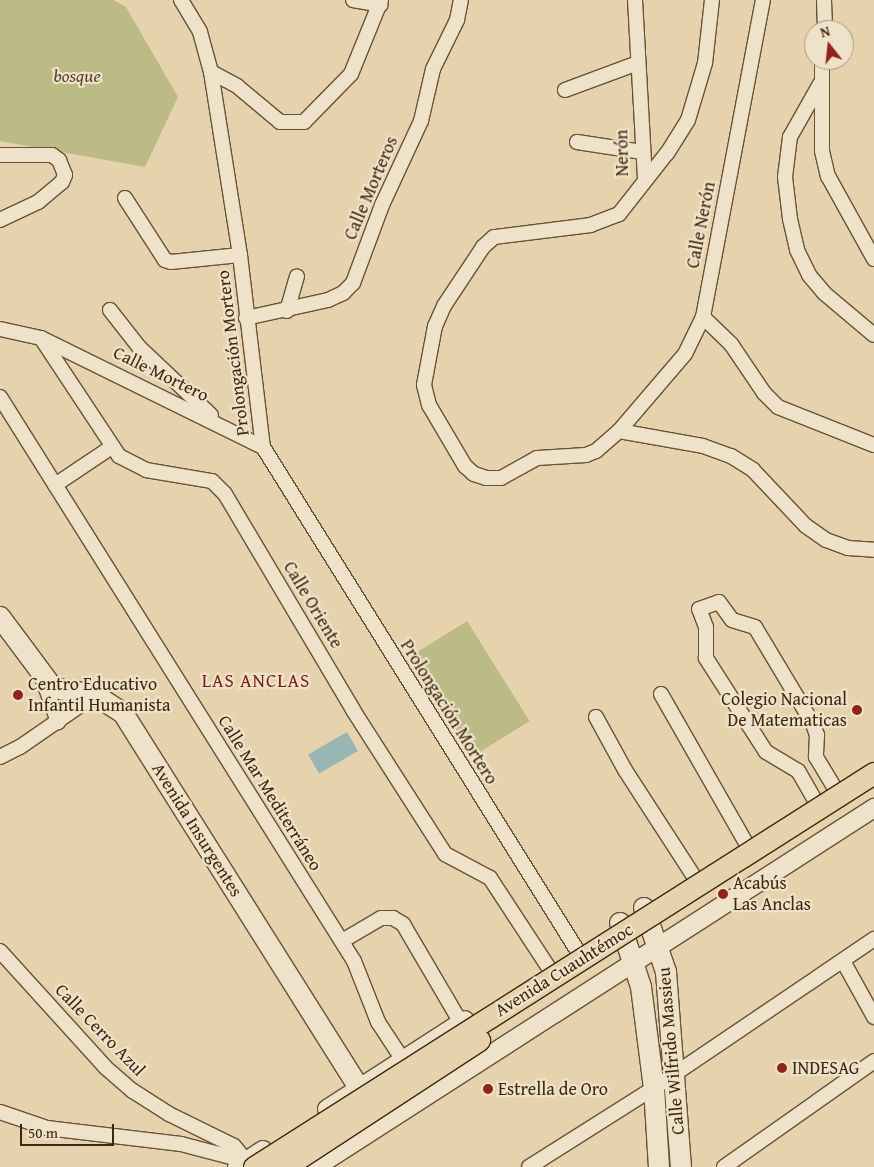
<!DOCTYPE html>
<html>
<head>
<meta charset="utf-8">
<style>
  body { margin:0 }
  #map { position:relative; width:874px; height:1167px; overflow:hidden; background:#e6d3ad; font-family:"Gentium Book Plus",serif }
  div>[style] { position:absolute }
  .green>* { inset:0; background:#bcba85; transform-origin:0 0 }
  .water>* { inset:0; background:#99b6b3; transform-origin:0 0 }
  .roads { filter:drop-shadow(1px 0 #685236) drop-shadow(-1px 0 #685236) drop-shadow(0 1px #685236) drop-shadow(0 -1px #685236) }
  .minor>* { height:14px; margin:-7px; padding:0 7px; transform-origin:7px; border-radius:7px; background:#efe2ca }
  .tertiary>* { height:18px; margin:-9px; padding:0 9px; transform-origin:9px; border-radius:9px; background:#efe2ca }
  .secondary>* { height:20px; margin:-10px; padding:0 10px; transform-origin:10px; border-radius:10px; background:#efe2ca }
  .bridges { filter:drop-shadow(1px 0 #3e270f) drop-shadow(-1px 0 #3e270f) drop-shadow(0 1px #3e270f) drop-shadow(0 -1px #3e270f) }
  .primary-bridge>* { height:21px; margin:-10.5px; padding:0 10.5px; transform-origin:10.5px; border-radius:10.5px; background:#e6d3ad }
  .dots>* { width:14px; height:14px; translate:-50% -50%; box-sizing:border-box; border:2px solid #efe2ca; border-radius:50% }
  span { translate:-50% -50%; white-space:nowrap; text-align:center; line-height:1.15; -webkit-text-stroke:4.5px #efe2ca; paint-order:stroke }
  .park-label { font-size:18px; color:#574427; font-style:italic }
  .street-label { font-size:18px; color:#3e270f }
  .poi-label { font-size:18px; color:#3e270f }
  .left { translate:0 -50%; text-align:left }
  .right { translate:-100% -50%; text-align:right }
  .neighbourhood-label { font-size:19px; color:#7a1f14; letter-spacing:1px }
  .north { position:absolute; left:804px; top:20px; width:50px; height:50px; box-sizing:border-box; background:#efe2ca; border:1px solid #a8977f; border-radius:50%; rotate:344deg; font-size:14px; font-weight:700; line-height:20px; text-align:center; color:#3e270f }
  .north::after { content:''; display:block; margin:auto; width:18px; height:22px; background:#8f2418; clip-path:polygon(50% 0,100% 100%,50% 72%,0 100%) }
  .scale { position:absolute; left:20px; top:1124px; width:94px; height:22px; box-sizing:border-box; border:2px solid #3e270f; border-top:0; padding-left:6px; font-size:15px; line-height:18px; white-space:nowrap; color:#3e270f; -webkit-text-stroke:4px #efe2ca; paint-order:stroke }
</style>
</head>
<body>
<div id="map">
  <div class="green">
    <div style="clip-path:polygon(0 0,113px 0,126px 7px,178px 97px,145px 167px,0 141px)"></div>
    <div style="left:467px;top:621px;width:118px;height:67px;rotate:58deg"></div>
  </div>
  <div class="water">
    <div style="left:347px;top:732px;width:22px;height:45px;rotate:60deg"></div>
  </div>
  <div class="roads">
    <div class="minor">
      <div style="left:181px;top:0;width:37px;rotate:59deg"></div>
      <div style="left:200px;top:32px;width:41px;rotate:74.6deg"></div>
      <div style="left:211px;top:72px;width:185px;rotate:81deg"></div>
      <div style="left:240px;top:255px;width:193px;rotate:83.2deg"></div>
      <div style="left:263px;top:447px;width:593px;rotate:58.03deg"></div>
      <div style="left:353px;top:0;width:28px;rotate:10deg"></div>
      <div style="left:635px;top:0;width:180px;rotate:86.8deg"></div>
      <div style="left:712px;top:0;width:63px;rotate:96.3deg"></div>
      <div style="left:705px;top:63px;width:59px;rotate:106.6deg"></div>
      <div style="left:688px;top:120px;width:39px;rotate:122deg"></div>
      <div style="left:667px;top:153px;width:78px;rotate:128.2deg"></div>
      <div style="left:619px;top:214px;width:30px;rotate:159deg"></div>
      <div style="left:591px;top:225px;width:98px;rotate:172.9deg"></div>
      <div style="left:494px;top:237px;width:15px;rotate:138deg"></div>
      <div style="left:483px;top:247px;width:71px;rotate:123.5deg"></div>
      <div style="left:444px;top:306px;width:22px;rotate:114deg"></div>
      <div style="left:435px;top:326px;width:60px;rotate:100.6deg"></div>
      <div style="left:424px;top:385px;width:21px;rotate:76deg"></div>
      <div style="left:429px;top:405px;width:71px;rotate:59.5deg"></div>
      <div style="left:465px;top:466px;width:12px;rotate:42deg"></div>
      <div style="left:474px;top:474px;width:13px;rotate:18deg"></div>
      <div style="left:486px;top:478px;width:15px"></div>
      <div style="left:501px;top:478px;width:41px;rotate:-29.1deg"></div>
      <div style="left:537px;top:458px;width:49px;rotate:-3.5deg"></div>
      <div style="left:586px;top:455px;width:11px;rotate:-22deg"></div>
      <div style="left:596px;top:451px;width:30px;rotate:-41deg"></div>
      <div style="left:619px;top:431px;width:101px;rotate:-49.4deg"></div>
      <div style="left:685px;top:354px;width:41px;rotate:-64.1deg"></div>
      <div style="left:703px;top:317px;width:323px;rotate:-79.3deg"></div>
      <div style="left:824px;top:0;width:30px;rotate:88deg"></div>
      <div style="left:822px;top:60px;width:91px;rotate:90deg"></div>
      <div style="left:822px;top:151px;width:26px;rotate:77deg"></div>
      <div style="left:828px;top:176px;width:95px;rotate:61deg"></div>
      <div style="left:211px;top:72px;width:30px;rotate:28deg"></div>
      <div style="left:237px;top:86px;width:56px;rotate:39.9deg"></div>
      <div style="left:280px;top:122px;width:24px"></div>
      <div style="left:304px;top:122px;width:67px;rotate:-45.6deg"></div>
      <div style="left:351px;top:74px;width:80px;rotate:-67.9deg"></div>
      <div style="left:820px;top:84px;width:61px;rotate:119.5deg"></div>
      <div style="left:790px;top:137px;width:40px;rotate:97.1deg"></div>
      <div style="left:785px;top:177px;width:42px;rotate:83.2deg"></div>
      <div style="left:790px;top:219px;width:32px;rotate:77deg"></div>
      <div style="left:797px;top:250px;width:28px;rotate:64deg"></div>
      <div style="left:809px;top:275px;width:23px;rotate:50deg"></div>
      <div style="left:824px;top:293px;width:65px;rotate:40deg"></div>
      <div style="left:565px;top:90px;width:78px;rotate:-20.3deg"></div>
      <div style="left:577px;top:142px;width:66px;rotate:8.7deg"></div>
      <div style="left:0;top:155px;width:52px"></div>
      <div style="left:52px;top:155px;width:9px;rotate:36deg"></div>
      <div style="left:59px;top:160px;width:16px;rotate:68deg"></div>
      <div style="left:65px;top:175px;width:8px;rotate:113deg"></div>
      <div style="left:62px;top:182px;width:31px;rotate:140deg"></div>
      <div style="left:38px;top:202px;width:42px;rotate:154.7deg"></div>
      <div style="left:125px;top:198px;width:74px;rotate:57.2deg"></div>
      <div style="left:165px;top:260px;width:6px;rotate:18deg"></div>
      <div style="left:171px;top:262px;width:69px;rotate:-5.8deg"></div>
      <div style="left:110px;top:310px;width:47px;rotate:51.9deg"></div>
      <div style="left:139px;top:347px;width:99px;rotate:43.4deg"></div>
      <div style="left:287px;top:311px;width:36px;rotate:-74deg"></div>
      <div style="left:703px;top:317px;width:39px;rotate:44deg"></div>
      <div style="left:731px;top:344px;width:59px;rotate:56deg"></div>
      <div style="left:764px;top:393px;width:20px;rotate:45deg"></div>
      <div style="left:778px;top:407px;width:103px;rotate:21.6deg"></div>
      <div style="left:246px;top:318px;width:84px;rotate:-12.4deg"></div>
      <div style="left:328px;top:300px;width:17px;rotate:-25deg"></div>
      <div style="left:343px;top:293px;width:14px;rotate:-45deg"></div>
      <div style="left:353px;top:283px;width:83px;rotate:-69.6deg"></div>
      <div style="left:382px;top:205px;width:93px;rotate:-65.1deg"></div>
      <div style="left:421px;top:121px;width:53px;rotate:-77deg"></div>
      <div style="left:433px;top:69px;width:55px;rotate:-63.9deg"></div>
      <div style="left:457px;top:20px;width:20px;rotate:-79deg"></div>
      <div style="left:0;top:329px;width:42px;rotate:12.4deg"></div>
      <div style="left:41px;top:338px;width:247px;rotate:26.2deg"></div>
      <div style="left:41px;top:338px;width:141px;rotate:56.5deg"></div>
      <div style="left:119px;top:456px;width:30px;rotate:27deg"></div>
      <div style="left:146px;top:470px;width:67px;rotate:9.5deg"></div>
      <div style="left:212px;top:481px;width:18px;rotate:45deg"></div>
      <div style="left:225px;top:494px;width:251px;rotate:59.3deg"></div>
      <div style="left:353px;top:710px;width:171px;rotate:57.4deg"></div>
      <div style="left:445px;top:854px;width:51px;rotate:28.1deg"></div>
      <div style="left:490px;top:878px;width:108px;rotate:56.8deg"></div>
      <div style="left:0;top:397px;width:666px;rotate:57.89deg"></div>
      <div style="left:354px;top:961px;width:66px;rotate:68.5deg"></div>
      <div style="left:378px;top:1022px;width:45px;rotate:56.7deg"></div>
      <div style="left:619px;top:431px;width:85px;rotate:10.1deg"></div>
      <div style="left:703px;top:446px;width:30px;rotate:20deg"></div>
      <div style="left:731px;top:456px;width:26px;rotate:32deg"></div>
      <div style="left:753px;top:470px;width:77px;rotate:46.6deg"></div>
      <div style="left:806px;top:526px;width:24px;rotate:35deg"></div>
      <div style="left:826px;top:540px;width:23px;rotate:20deg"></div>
      <div style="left:848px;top:548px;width:26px;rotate:4deg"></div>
      <div style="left:55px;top:485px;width:66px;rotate:-33.9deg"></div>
      <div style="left:43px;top:680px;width:45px;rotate:70.3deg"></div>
      <div style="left:661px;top:694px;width:174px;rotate:60.3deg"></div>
      <div style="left:596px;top:717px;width:60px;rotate:61.3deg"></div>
      <div style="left:625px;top:770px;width:129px;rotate:57.1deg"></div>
      <div style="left:0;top:757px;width:22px;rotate:-27deg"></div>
      <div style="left:20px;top:747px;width:91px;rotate:-34.7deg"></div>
      <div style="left:816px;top:802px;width:36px;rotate:-120deg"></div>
      <div style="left:798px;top:771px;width:37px;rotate:-149deg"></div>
      <div style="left:766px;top:752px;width:112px;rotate:-122.6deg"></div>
      <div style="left:706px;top:658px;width:31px;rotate:-90deg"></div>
      <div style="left:706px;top:627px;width:19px;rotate:-111deg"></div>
      <div style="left:699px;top:609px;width:21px;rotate:-19deg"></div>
      <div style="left:719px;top:602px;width:22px;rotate:54deg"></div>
      <div style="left:732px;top:620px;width:24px;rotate:17deg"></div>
      <div style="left:755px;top:627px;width:113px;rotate:59.1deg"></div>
      <div style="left:813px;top:724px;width:12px;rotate:70deg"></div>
      <div style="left:817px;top:735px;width:22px;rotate:93deg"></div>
      <div style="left:816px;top:757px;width:37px;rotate:59deg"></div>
      <div style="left:342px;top:941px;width:45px;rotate:-30.5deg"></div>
      <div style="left:381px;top:918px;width:12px"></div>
      <div style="left:393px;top:918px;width:12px;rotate:31deg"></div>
      <div style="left:403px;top:924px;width:115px;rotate:59.6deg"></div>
      <div style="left:0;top:951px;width:156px;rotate:47.8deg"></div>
      <div style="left:105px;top:1067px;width:37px;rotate:41deg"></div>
      <div style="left:133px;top:1091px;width:43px;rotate:32.6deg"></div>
      <div style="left:169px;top:1114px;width:72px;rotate:26.2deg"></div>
      <div style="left:234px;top:1146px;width:19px;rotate:51deg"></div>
      <div style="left:246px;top:1161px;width:9px;rotate:21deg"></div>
      <div style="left:843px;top:961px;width:64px;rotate:61deg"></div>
      <div style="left:0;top:1112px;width:50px;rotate:18.8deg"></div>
      <div style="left:47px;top:1128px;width:135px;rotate:6.8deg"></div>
      <div style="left:181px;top:1144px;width:67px;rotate:14.7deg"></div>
      <div style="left:529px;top:1167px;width:148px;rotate:-32.3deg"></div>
      <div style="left:654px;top:1088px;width:266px;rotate:-34.1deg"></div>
      <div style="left:724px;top:1167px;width:184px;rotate:-35.2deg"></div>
    </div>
    <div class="tertiary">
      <div style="left:327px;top:1109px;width:164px;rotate:-32.8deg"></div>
      <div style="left:237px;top:1167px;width:31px;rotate:-33deg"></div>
      <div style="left:316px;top:1167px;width:664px;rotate:-32.76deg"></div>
    </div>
    <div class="secondary">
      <div style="left:0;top:617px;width:89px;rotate:53.3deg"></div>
      <div style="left:53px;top:688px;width:43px;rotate:9.5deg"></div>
      <div style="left:95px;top:695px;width:33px;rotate:33deg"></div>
      <div style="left:123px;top:713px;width:443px;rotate:57.8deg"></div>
      <div style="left:644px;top:908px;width:68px;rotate:71deg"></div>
      <div style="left:666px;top:972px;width:196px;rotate:85.6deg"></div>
      <div style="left:620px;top:923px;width:67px;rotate:71.8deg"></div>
      <div style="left:641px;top:987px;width:102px;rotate:82.7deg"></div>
      <div style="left:654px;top:1088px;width:79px;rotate:86.4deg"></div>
    </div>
  </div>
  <div class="bridges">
    <div class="primary-bridge">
      <div style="left:254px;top:1167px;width:735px;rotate:-32.44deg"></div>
      <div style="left:285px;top:1167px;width:232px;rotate:-33.2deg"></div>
    </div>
  </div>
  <div class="dots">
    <div style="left:18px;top:695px;background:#8f2418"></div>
    <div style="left:857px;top:710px;background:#8f2418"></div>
    <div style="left:723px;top:894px;background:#8f2418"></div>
    <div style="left:782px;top:1068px;background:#8f2418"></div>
    <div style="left:488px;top:1089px;background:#8f2418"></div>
  </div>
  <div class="park-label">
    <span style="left:77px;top:76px">bosque</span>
  </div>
  <div class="street-label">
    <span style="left:622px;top:153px;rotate:-91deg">Nerón</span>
    <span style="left:371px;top:188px;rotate:-67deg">Calle Morteros</span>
    <span style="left:701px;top:225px;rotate:-79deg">Calle Nerón</span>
    <span style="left:233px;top:353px;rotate:-97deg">Prolongación Mortero</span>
    <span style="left:161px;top:374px;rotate:26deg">Calle Mortero</span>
    <span style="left:313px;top:605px;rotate:59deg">Calle Oriente</span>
    <span style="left:449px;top:712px;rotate:58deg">Prolongación Mortero</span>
    <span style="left:270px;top:793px;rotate:58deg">Calle Mar Mediterráneo</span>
    <span style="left:197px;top:830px;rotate:58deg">Avenida Insurgentes</span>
    <span style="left:564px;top:970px;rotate:-32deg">Avenida Cuauhtémoc</span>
    <span style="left:100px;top:1030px;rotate:46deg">Calle Cerro Azul</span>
    <span style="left:671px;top:1051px;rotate:-95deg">Calle Wilfrido Massieu</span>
  </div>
  <div class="poi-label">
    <span class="left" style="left:28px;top:695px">Centro Educativo<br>Infantil Humanista</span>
    <span class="right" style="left:847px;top:710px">Colegio Nacional<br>De Matematicas</span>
    <span class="left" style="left:733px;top:894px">Acabús<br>Las Anclas</span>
    <span class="left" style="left:792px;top:1068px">INDESAG</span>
    <span class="left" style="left:498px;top:1089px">Estrella de Oro</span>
  </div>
  <div class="neighbourhood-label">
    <span style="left:256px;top:681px">LAS ANCLAS</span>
  </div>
  <div class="north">N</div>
  <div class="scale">50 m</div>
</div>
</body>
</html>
